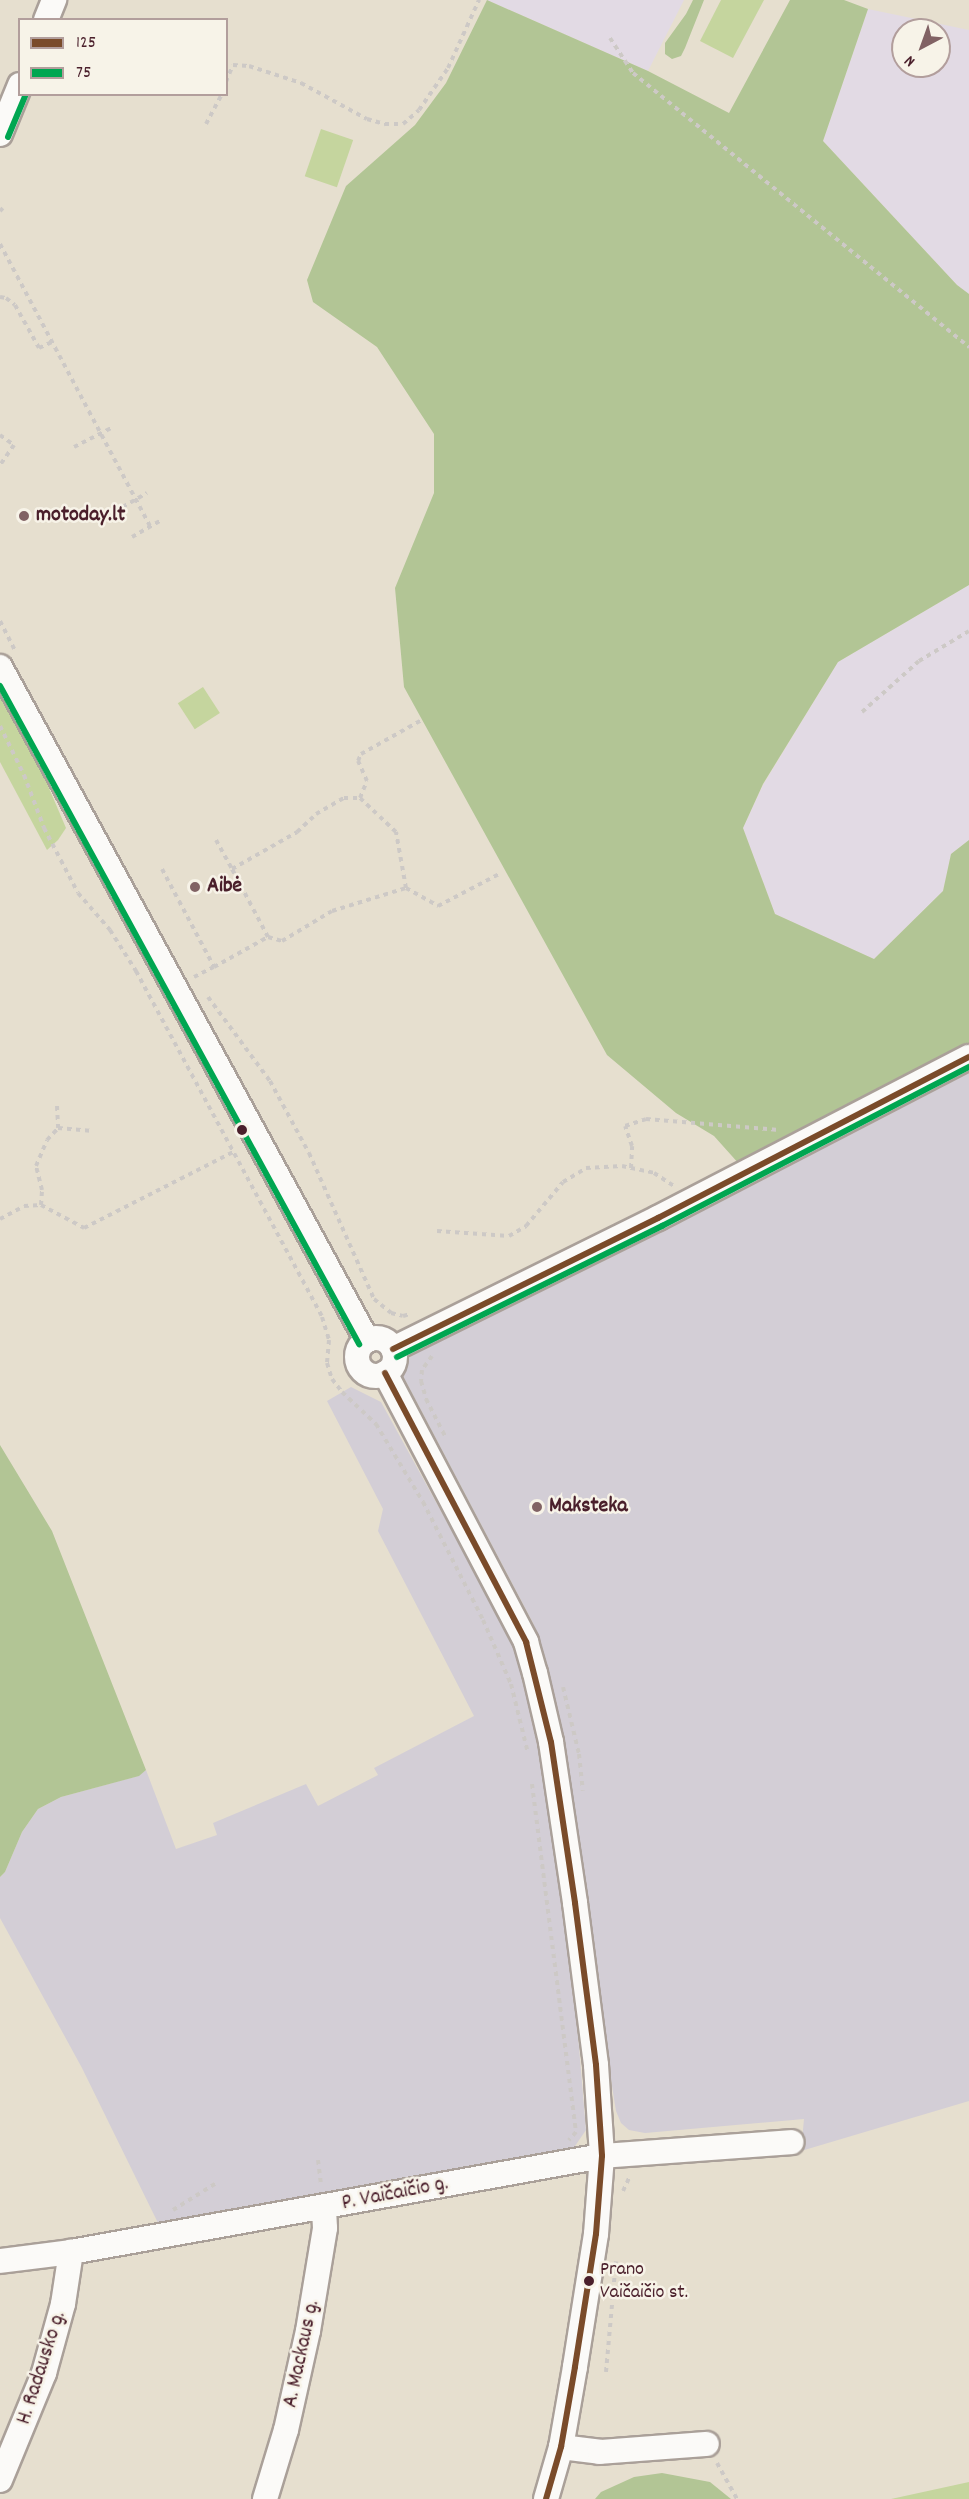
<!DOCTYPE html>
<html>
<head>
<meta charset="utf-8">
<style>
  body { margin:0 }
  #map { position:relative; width:969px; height:2499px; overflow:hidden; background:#e6dfcf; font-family:Dekko,sans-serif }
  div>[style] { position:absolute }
  .built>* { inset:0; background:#e2dae4 }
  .industrial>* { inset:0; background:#d3ced6 }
  .green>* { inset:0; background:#c5d59e; transform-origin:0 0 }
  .forest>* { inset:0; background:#b2c595 }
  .path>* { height:4px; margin-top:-2px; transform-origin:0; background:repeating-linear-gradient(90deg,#cdc9c6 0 4.5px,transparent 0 9px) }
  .roads { filter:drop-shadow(2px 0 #aaa099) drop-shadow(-2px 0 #aaa099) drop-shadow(0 2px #aaa099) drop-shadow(0 -2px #aaa099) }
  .minor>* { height:24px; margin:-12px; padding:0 12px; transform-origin:12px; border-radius:12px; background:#fbfaf8 }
  .minor>.ring { margin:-12px; padding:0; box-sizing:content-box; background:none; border:24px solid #fbfaf8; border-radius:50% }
  .bus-1>* { height:6px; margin:-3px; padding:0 3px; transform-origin:3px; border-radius:3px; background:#7a4b2a }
  .bus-2>* { height:6px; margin:-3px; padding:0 3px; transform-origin:3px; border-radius:3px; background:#00a651 }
  .dots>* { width:16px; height:16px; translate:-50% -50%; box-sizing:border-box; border:3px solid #f7f3e8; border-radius:50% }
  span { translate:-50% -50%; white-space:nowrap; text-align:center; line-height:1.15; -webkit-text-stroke:5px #f7f3e8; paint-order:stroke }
  .bus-label { font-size:20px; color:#4a1f2b }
  .left { translate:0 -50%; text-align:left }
  .poi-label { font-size:22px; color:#4a1f2b; font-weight:700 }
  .street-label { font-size:22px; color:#4a1f2b }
  .legend { position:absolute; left:18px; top:18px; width:210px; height:78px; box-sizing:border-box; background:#f7f3e8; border:2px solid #b29e9c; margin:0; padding:8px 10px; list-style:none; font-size:18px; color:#4a1f2b }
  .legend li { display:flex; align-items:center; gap:12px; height:30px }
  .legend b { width:30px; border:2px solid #b29e9c }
  .north { position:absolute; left:891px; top:18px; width:60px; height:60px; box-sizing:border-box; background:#f7f3e8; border:2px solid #b29e9c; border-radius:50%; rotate:221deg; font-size:16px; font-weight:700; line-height:24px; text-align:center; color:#4a1f2b }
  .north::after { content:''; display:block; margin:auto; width:21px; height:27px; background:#816264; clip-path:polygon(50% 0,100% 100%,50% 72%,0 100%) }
</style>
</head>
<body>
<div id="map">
  <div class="built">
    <div style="clip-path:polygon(487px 0,684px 0,648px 71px)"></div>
    <div style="clip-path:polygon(evenodd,868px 9px,969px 30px,969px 294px,957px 285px,823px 141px,868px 9px,903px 30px,939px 30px,939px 66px,903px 66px,903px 30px)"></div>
    <div style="clip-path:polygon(969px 585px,969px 840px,951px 854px,943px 891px,874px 959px,775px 914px,743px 828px,763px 785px,838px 662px)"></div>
  </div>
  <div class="industrial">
    <div style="clip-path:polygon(969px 1070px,969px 2101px,801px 2151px,804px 2119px,645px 2133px,629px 2130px,621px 2123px,616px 2111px,541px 1644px,533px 1623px,402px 1374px,404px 1363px,416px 1351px)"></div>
    <div style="clip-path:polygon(351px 1387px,381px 1402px,514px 1644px,541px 1761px,569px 1929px,586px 2130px,575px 2146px,566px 2152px,159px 2225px,82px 2068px,0 1918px,0 1877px,5px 1872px,22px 1832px,38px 1809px,61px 1797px,138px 1776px,146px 1770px,176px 1849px,217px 1835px,213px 1823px,306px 1784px,318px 1806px,378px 1775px,374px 1768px,474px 1716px,378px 1531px,383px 1509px,327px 1401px)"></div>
  </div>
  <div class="green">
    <div style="clip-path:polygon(721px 0,764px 0,733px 58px,700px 41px)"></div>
    <div style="left:321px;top:129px;width:34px;height:50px;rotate:19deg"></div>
    <div style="left:203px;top:687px;width:31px;height:30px;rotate:57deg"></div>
    <div style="clip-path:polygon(0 690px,31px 746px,66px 828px,58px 840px,47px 850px,0 762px)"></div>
    <div style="clip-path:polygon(969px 2482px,969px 2499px,891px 2499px)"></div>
  </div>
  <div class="forest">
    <div style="clip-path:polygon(487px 0,648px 71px,729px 113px,790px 0,844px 0,868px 9px,823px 141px,957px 285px,969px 294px,969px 585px,838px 662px,763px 784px,743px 828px,775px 914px,874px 959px,943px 891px,951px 854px,969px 840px,969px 1048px,740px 1165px,714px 1136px,676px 1113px,607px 1055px,404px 687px,395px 588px,434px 493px,434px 434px,377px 347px,313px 302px,307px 280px,346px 186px,415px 125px,446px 83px)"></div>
    <div style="clip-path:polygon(693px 0,704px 0,685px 48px,681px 56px,672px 59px,665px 54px,665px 43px,686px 14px)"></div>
    <div style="clip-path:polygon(0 1445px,52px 1531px,146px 1770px,139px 1776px,61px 1797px,38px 1809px,22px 1832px,5px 1872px,0 1877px)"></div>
    <div style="clip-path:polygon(662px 2473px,710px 2482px,731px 2499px,595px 2499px,601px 2492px,634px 2477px)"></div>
  </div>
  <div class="path">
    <div style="left:610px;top:38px;width:42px;rotate:56.7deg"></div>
    <div style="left:633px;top:73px;width:434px;rotate:39.2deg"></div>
    <div style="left:226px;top:82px;width:18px;rotate:-68deg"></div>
    <div style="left:233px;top:65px;width:16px;rotate:4deg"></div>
    <div style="left:249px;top:66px;width:55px;rotate:18.1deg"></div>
    <div style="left:301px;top:83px;width:75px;rotate:28.6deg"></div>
    <div style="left:367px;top:119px;width:19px;rotate:16deg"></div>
    <div style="left:385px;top:124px;width:18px"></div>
    <div style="left:403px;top:124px;width:21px;rotate:-41deg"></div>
    <div style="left:419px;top:110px;width:51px;rotate:-55.4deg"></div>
    <div style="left:448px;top:68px;width:75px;rotate:-65.5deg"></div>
    <div style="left:206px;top:124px;width:34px;rotate:-62deg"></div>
    <div style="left:0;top:211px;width:4px;rotate:-45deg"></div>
    <div style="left:0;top:244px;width:319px;rotate:62deg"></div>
    <div style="left:0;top:297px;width:6px;rotate:9deg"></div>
    <div style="left:6px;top:298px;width:11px;rotate:38deg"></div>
    <div style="left:15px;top:305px;width:49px;rotate:60.8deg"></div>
    <div style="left:39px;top:348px;width:14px;rotate:-25deg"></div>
    <div style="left:0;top:435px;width:17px;rotate:36deg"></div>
    <div style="left:14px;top:445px;width:24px;rotate:125deg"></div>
    <div style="left:74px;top:447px;width:44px;rotate:-27.1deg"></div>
    <div style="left:107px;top:516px;width:46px;rotate:-29.9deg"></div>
    <div style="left:132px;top:537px;width:34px;rotate:-30deg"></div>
    <div style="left:0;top:621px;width:33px;rotate:63deg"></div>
    <div style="left:862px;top:712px;width:76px;rotate:-41.8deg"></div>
    <div style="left:919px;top:661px;width:58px;rotate:-31deg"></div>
    <div style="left:0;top:726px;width:55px;rotate:63.9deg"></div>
    <div style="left:24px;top:775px;width:57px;rotate:69.3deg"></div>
    <div style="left:44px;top:828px;width:73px;rotate:62.4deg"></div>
    <div style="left:78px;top:893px;width:49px;rotate:49.1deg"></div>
    <div style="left:110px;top:930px;width:49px;rotate:57.6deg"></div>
    <div style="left:136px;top:971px;width:393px;rotate:61.7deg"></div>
    <div style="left:322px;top:1317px;width:24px;rotate:73deg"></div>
    <div style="left:329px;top:1340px;width:23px;rotate:95deg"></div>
    <div style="left:327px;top:1363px;width:17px;rotate:73deg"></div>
    <div style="left:332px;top:1379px;width:16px;rotate:52deg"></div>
    <div style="left:342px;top:1392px;width:47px;rotate:43.3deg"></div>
    <div style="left:376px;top:1424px;width:91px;rotate:58.9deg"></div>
    <div style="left:423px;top:1502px;width:132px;rotate:63deg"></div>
    <div style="left:483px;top:1620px;width:70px;rotate:66.4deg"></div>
    <div style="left:511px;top:1684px;width:71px;rotate:76.2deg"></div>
    <div style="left:216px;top:840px;width:33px;rotate:61deg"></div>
    <div style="left:162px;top:869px;width:111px;rotate:62deg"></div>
    <div style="left:214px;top:967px;width:62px;rotate:-29.1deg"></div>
    <div style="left:268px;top:937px;width:15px;rotate:16deg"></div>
    <div style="left:282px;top:941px;width:58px;rotate:-31deg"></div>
    <div style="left:332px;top:911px;width:77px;rotate:-17.3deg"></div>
    <div style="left:406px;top:888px;width:37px;rotate:29deg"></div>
    <div style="left:438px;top:906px;width:69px;rotate:-27.7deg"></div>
    <div style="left:406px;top:888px;width:57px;rotate:-100.1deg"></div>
    <div style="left:396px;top:832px;width:50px;rotate:-136.6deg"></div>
    <div style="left:360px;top:798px;width:18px;rotate:-68deg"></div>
    <div style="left:367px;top:781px;width:22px;rotate:-114deg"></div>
    <div style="left:358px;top:761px;width:8px;rotate:-67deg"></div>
    <div style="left:361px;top:754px;width:68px;rotate:-29.2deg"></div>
    <div style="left:268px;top:937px;width:77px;rotate:-117.9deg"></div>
    <div style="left:232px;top:869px;width:75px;rotate:-29.6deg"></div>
    <div style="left:297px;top:832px;width:26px;rotate:-43deg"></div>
    <div style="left:316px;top:814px;width:32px;rotate:-30deg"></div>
    <div style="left:344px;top:798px;width:16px"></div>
    <div style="left:194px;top:977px;width:22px;rotate:-27deg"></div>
    <div style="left:208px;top:997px;width:104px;rotate:53.6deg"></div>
    <div style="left:270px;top:1081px;width:82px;rotate:61.6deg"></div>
    <div style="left:309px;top:1153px;width:160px;rotate:66deg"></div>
    <div style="left:374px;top:1299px;width:22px;rotate:39deg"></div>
    <div style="left:391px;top:1313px;width:12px;rotate:14deg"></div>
    <div style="left:403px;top:1316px;width:7px;rotate:-16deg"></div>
    <div style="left:57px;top:1106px;width:22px;rotate:87deg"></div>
    <div style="left:631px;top:1168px;width:22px;rotate:-87deg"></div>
    <div style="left:632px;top:1146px;width:21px;rotate:-109deg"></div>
    <div style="left:625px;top:1126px;width:22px;rotate:-18deg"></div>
    <div style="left:646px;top:1119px;width:133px;rotate:4.7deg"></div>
    <div style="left:41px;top:1205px;width:15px;rotate:-86deg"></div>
    <div style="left:42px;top:1190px;width:25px;rotate:-104deg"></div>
    <div style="left:36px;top:1166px;width:28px;rotate:-67deg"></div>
    <div style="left:47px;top:1140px;width:16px;rotate:-47deg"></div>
    <div style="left:58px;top:1128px;width:35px;rotate:5deg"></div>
    <div style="left:0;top:1219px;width:27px;rotate:-28deg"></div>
    <div style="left:24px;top:1206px;width:17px;rotate:-3deg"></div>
    <div style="left:41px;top:1205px;width:49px;rotate:28.1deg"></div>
    <div style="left:84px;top:1228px;width:169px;rotate:-27deg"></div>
    <div style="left:437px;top:1231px;width:72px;rotate:4deg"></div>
    <div style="left:509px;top:1236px;width:20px;rotate:-30deg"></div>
    <div style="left:526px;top:1226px;width:57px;rotate:-49.9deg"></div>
    <div style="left:563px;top:1182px;width:27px;rotate:-31deg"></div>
    <div style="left:586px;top:1168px;width:36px;rotate:-3deg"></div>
    <div style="left:622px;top:1166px;width:33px;rotate:12deg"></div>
    <div style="left:654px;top:1173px;width:24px;rotate:33deg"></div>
    <div style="left:432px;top:1356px;width:17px;rotate:126deg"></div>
    <div style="left:422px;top:1370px;width:11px;rotate:95deg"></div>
    <div style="left:421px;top:1381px;width:19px;rotate:74deg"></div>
    <div style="left:426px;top:1399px;width:42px;rotate:62.8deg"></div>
    <div style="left:563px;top:1687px;width:69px;rotate:76.6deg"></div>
    <div style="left:579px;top:1754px;width:37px;rotate:84deg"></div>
    <div style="left:532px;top:1784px;width:351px;rotate:82.8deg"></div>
    <div style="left:576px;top:2132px;width:11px;rotate:131deg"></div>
    <div style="left:318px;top:2160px;width:26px;rotate:83deg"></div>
    <div style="left:623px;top:2191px;width:17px;rotate:-65deg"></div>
    <div style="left:173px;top:2210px;width:53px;rotate:-31.9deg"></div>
    <div style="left:606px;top:2372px;width:111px;rotate:-84.9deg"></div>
    <div style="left:717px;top:2463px;width:41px;rotate:60.9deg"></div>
  </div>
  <div class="roads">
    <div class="minor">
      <div style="left:46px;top:20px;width:22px;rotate:-68deg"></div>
      <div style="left:0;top:134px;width:53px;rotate:-67.8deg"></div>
      <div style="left:0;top:667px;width:767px;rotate:61.4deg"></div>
      <div class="ring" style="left:357px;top:1338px;width:14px;height:14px"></div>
      <div style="left:393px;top:1349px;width:296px;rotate:-26.3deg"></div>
      <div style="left:658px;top:1218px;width:350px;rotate:-27.4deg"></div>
      <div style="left:385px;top:1373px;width:304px;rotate:62.3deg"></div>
      <div style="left:526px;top:1642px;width:32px;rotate:74deg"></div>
      <div style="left:535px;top:1673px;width:71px;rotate:76.9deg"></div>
      <div style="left:551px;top:1742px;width:163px;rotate:81.5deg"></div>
      <div style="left:575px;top:1903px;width:163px;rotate:82.6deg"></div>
      <div style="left:596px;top:2065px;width:91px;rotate:86.2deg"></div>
      <div style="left:602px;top:2156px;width:78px;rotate:94.4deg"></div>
      <div style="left:596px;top:2234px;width:135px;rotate:99deg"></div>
      <div style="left:575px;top:2367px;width:81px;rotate:99.9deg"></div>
      <div style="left:561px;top:2447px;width:54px;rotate:106.1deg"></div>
      <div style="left:0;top:2261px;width:72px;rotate:-7.2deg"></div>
      <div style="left:71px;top:2252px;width:540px;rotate:-10.25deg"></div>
      <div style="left:602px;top:2156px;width:190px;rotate:-4.2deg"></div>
      <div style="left:561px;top:2447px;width:39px;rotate:7deg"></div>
      <div style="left:600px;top:2452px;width:107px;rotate:-4.3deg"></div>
      <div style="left:0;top:2480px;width:116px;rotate:-67.6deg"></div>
      <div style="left:44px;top:2373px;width:72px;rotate:-74.6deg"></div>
      <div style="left:63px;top:2304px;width:53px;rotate:-81.3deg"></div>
      <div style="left:265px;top:2499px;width:72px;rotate:-73.1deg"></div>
      <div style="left:286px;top:2430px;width:101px;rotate:-77.5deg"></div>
      <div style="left:308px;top:2331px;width:104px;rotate:-80.6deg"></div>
      <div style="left:325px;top:2228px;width:21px;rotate:-93deg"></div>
    </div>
  </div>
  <div class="bus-1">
    <div style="left:393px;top:1349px;width:296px;rotate:-26.3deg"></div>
    <div style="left:658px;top:1218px;width:350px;rotate:-27.4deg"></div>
    <div style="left:385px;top:1373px;width:304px;rotate:62.3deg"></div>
    <div style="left:526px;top:1642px;width:103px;rotate:76deg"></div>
    <div style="left:551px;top:1742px;width:163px;rotate:81.5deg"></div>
    <div style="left:575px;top:1903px;width:163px;rotate:82.6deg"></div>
    <div style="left:596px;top:2065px;width:91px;rotate:86.2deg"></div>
    <div style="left:602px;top:2156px;width:78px;rotate:94.4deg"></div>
    <div style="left:596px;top:2234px;width:135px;rotate:99deg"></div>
    <div style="left:575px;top:2367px;width:81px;rotate:99.9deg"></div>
    <div style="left:561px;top:2447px;width:54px;rotate:106.1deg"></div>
  </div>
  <div class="bus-2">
    <div style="left:8px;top:137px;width:47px;rotate:-67.3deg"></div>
    <div style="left:0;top:686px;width:750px;rotate:61.38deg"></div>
    <div style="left:397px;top:1357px;width:296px;rotate:-26.3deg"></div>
    <div style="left:662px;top:1226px;width:346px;rotate:-27.4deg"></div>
  </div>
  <div class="dots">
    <div style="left:24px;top:516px;background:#816264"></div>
    <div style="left:195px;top:887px;background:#816264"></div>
    <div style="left:242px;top:1130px;background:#4a1f2b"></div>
    <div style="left:537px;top:1507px;background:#816264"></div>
    <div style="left:589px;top:2281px;background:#4a1f2b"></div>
  </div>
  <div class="bus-label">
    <span class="left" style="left:600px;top:2282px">Prano<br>Vaičaičio st.</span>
  </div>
  <div class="poi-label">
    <span class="left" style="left:36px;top:516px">motoday.lt</span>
    <span class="left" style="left:207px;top:887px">Aibė</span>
    <span class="left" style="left:549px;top:1507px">Maksteka</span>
  </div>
  <div class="street-label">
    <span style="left:395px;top:2194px;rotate:-11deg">P. Vaičaičio g.</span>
    <span style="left:302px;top:2354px;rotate:-78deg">A. Mackaus g.</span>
    <span style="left:42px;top:2368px;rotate:-72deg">H. Radausko g.</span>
  </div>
  <ul class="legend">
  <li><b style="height:8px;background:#7a4b2a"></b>125</li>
  <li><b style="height:8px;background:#00a651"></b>75</li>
  </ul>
  <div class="north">N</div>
</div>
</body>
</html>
